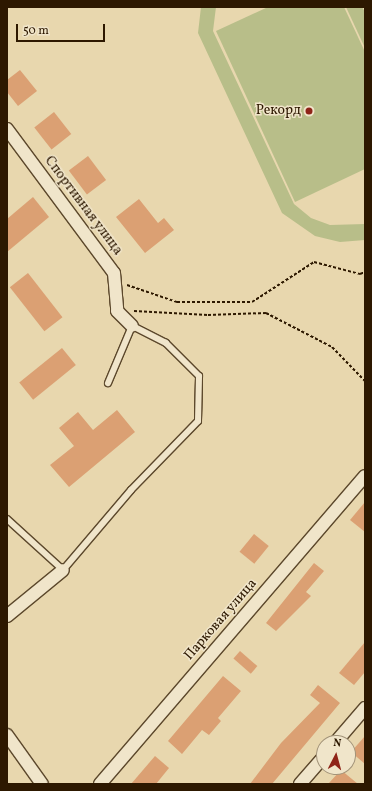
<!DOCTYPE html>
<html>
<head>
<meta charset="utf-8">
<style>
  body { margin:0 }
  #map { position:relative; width:372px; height:791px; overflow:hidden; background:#e8d7ae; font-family:Vollkorn,serif }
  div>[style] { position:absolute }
  .green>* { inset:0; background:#b8be89 }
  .building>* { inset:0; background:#dba073; transform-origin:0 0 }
  .path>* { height:2px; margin-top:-1px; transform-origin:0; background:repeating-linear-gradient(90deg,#2d1800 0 3px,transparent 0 5px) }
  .roads { filter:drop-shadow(1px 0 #5c482c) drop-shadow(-1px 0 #5c482c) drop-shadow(0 1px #5c482c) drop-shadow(0 -1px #5c482c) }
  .lane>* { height:6px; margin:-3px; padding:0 3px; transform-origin:3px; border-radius:3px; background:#f0e5ca }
  .street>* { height:12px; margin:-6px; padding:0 6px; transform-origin:6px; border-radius:6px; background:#f0e5ca }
  .dots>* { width:11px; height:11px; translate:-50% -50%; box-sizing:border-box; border:2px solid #f0e5ca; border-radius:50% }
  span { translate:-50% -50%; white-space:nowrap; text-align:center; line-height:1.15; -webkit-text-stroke:3px #f0e5ca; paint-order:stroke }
  .poi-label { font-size:14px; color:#2d1800 }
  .right { translate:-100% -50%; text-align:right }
  .street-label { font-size:14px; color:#2d1800 }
  .frame { position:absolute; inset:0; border:8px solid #2d1800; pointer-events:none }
  .north { position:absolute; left:316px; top:735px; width:40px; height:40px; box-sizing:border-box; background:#f0e5ca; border:1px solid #a29379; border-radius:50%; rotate:6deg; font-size:11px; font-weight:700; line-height:16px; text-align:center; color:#2d1800 }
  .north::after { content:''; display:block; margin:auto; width:14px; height:18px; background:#8f2418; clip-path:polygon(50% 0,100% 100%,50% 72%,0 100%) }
  .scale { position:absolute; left:16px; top:24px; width:89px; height:18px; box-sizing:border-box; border:2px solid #2d1800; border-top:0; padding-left:5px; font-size:12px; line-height:14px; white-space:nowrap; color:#2d1800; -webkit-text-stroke:3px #f0e5ca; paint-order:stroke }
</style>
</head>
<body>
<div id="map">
  <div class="green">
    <div style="clip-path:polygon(201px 7px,216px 7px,213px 31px,294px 204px,311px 218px,330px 225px,365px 224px,365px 240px,340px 242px,315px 236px,282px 213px,198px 33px)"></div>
    <div style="clip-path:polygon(268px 7px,344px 7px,365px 52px,365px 169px,295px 202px,216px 31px)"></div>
    <div style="clip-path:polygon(346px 7px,362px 7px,365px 12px,365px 48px)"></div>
  </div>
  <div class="building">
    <div style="clip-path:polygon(20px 70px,37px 91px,18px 106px,7px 92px,7px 80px)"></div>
    <div style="left:54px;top:112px;width:28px;height:25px;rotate:52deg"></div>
    <div style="left:88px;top:156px;width:30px;height:24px;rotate:53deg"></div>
    <div style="clip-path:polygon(33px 197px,49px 217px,7px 252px,7px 219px)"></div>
    <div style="clip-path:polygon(139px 199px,158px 223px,164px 218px,174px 230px,145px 253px,116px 217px)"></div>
    <div style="left:28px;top:273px;width:56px;height:23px;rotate:52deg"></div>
    <div style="left:62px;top:348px;width:22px;height:55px;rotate:51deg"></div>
    <div style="clip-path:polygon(117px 410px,135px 432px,69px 487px,50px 465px,74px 446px,59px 428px,78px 412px,93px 430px)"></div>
    <div style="clip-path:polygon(365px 502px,365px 532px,350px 520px)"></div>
    <div style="left:254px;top:534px;width:19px;height:23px;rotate:39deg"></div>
    <div style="clip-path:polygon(314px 563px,324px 571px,306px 592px,311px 596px,276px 631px,266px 623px)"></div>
    <div style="clip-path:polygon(365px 642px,365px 672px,354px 685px,339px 673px)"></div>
    <div style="left:240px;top:651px;width:23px;height:10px;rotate:41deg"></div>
    <div style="clip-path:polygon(223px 676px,241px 691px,218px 718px,221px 721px,209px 735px,202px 730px,182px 754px,168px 741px)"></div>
    <div style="clip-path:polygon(318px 685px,340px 703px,272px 784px,250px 784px,281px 743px,320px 703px,310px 695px)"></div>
    <div style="clip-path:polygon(365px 736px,365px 764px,351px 752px)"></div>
    <div style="clip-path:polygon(155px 756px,169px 768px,156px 784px,131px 784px)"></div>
    <div style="clip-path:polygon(341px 770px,358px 784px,328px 784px)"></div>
  </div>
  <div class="path">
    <div style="left:127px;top:285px;width:53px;rotate:18.8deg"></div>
    <div style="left:177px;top:302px;width:75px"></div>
    <div style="left:252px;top:302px;width:74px;rotate:-32.8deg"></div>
    <div style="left:314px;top:262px;width:48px;rotate:14.6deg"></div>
    <div style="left:360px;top:274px;width:5px;rotate:-22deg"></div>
    <div style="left:134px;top:311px;width:74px;rotate:3.1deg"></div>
    <div style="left:208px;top:315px;width:58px;rotate:-2deg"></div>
    <div style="left:266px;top:313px;width:74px;rotate:27.3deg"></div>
    <div style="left:332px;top:347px;width:47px;rotate:45.9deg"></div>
  </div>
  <div class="roads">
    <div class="lane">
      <div style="left:7px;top:519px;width:76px;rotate:42.3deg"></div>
      <div style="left:63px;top:570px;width:105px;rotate:-49.6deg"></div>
      <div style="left:131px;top:490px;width:96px;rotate:-45.8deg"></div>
      <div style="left:198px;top:421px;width:45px;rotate:-88.7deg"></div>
      <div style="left:199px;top:376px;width:47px;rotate:-135deg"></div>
      <div style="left:166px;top:343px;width:38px;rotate:-153deg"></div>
      <div style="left:132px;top:326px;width:62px;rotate:112.8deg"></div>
    </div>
    <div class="street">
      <div style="left:7px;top:129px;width:179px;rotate:53.4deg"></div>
      <div style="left:114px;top:273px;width:38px;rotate:85deg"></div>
      <div style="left:117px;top:311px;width:21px;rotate:45deg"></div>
      <div style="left:7px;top:616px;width:72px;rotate:-39.4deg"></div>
      <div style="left:7px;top:735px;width:60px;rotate:54.5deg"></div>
      <div style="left:335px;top:743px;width:46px;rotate:-49.4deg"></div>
      <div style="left:100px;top:784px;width:406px;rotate:-49.3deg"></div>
      <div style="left:300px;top:784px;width:37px;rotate:-49deg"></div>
    </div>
  </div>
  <div class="dots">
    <div style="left:309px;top:111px;background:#8f2418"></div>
  </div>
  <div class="poi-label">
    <span class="right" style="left:301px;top:111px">Рекорд</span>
  </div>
  <div class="street-label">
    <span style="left:83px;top:206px;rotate:53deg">Спортивная улица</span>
    <span style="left:221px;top:620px;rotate:-49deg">Парковая улица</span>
  </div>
  <div class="frame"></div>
  <div class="north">N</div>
  <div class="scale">50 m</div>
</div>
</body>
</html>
